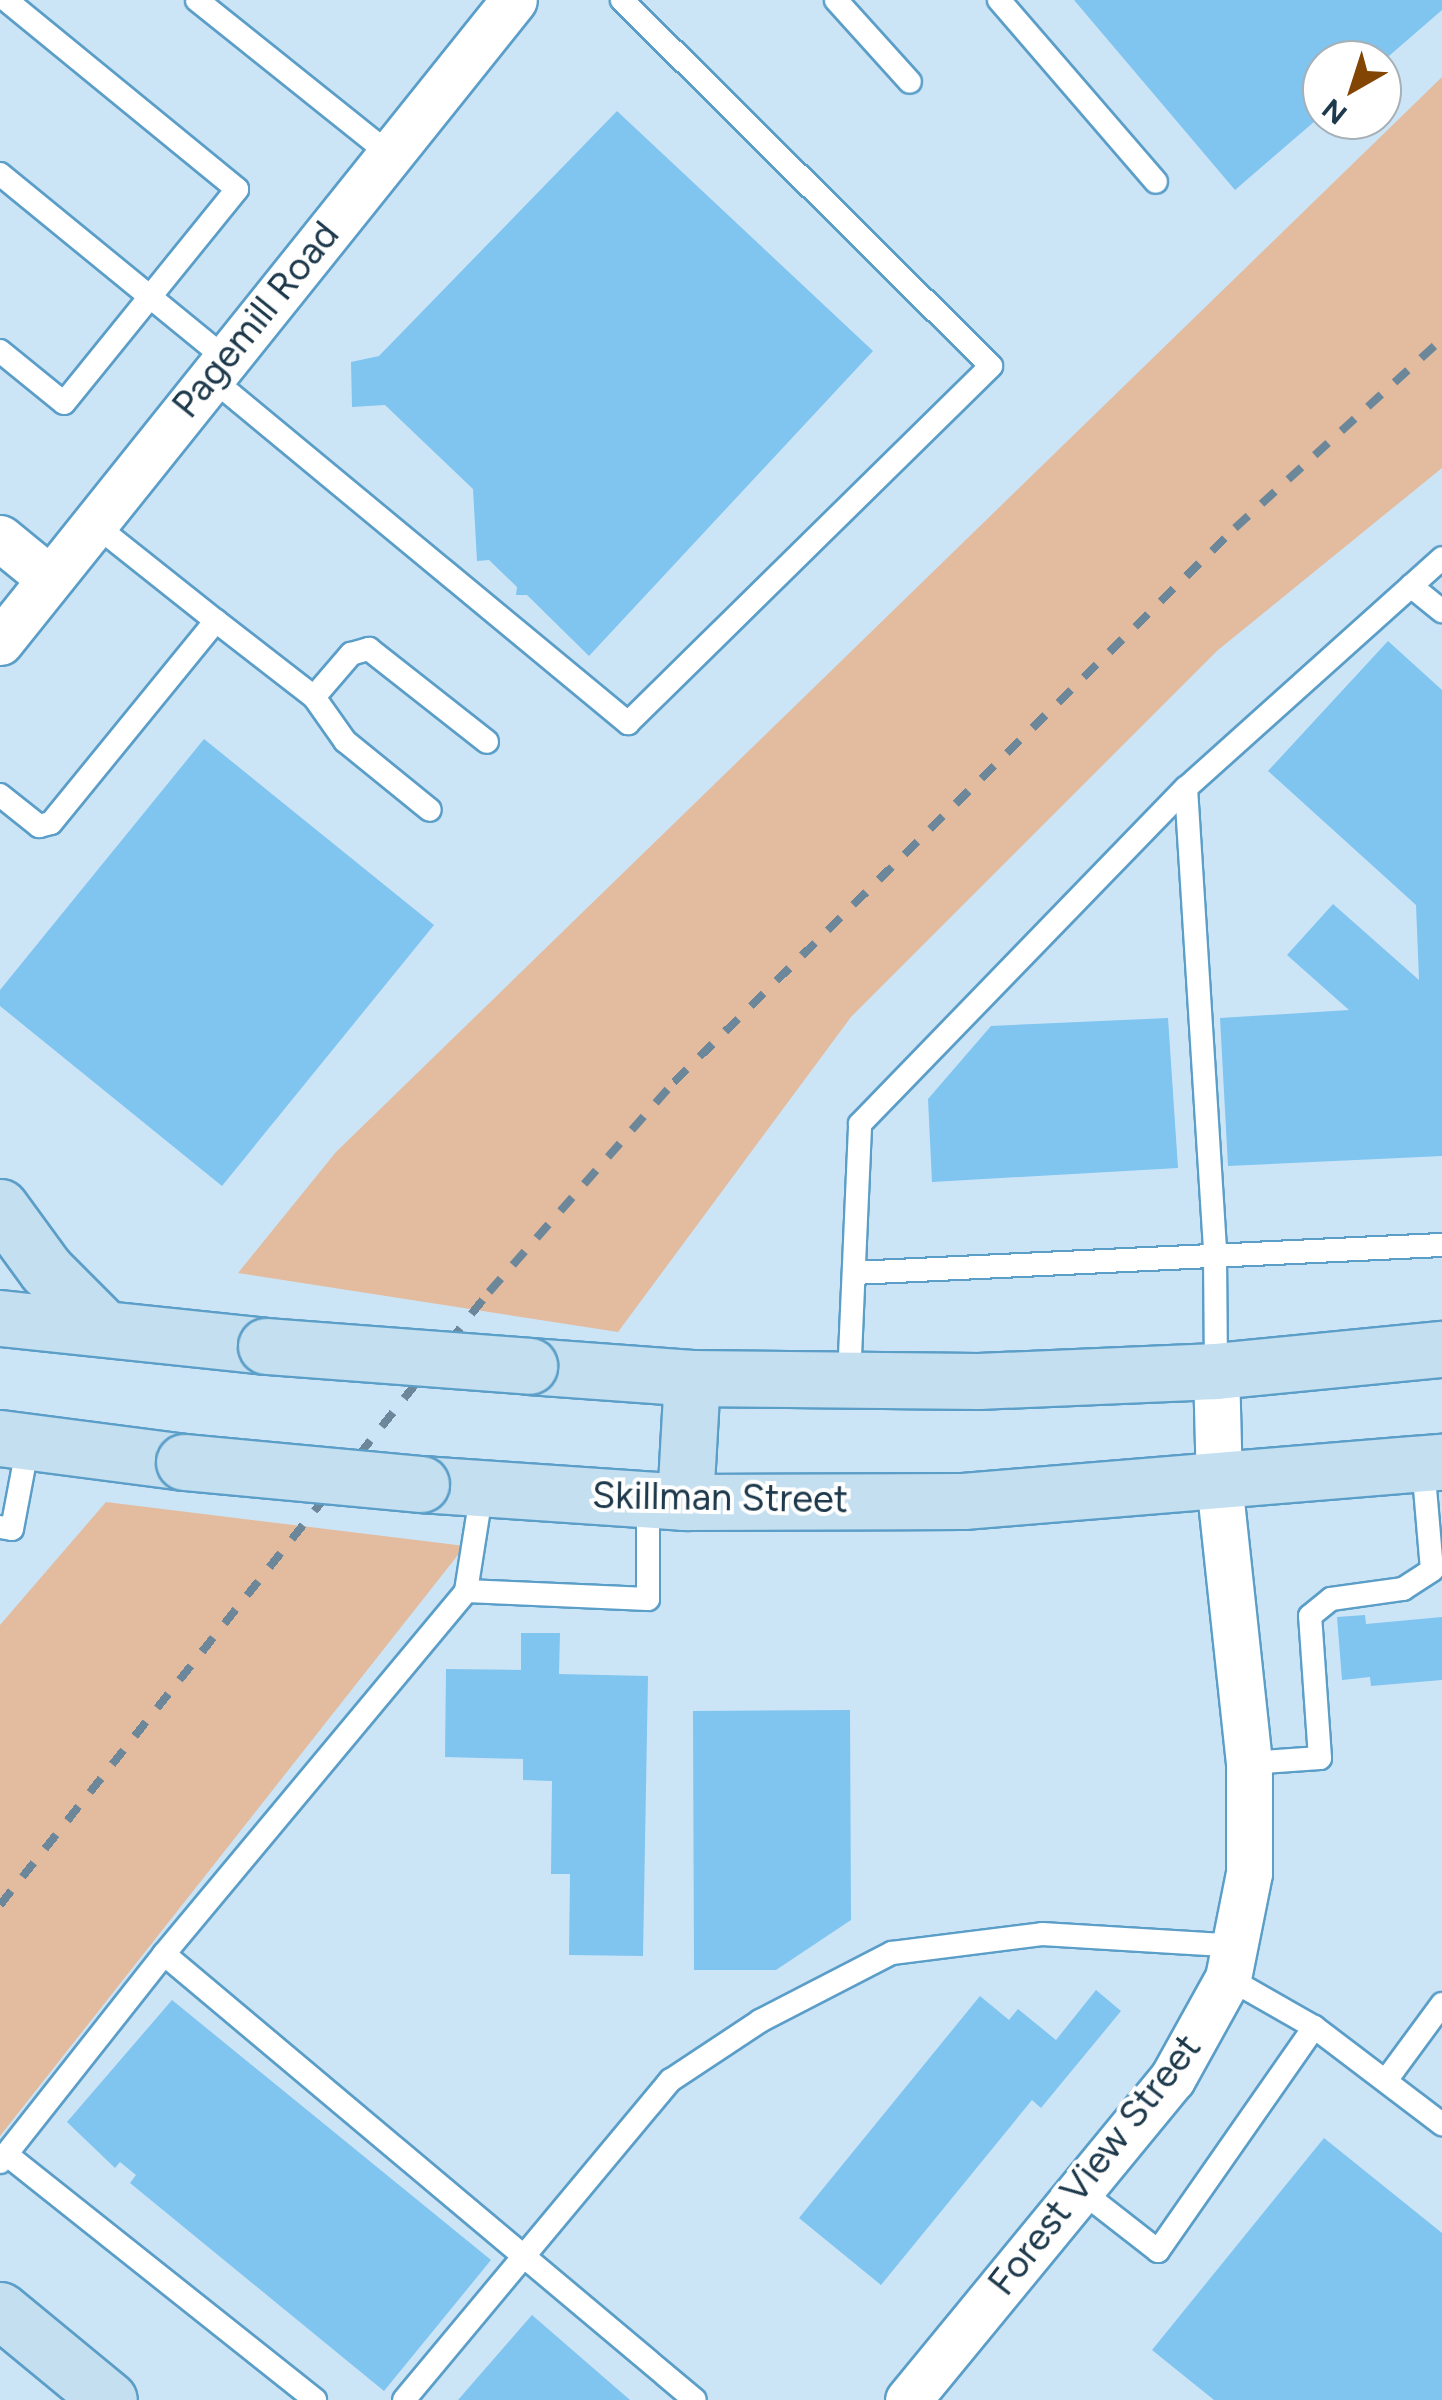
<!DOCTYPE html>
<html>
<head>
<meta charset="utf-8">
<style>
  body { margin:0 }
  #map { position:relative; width:1442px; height:2400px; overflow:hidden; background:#cbe5f7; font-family:Figtree,sans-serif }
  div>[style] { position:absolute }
  .green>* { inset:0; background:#e3bb9e }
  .building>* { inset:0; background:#80c4f0 }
  .roads { filter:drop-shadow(2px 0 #5b9ec8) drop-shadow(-2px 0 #5b9ec8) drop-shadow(0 2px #5b9ec8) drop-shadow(0 -2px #5b9ec8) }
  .service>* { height:22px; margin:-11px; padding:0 11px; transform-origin:11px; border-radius:11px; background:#fff }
  .minor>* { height:45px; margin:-22.5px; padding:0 22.5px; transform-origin:22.5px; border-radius:22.5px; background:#fff }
  .secondary>* { height:55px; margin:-27.5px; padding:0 27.5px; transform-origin:27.5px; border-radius:27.5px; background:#c4dfef }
  .rail>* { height:8px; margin-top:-4px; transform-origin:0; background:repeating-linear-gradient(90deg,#6c8799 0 18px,transparent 0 36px) }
  .bridges { filter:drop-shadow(2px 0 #5b9ec8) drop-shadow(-2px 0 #5b9ec8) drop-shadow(0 2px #5b9ec8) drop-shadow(0 -2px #5b9ec8) }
  .secondary-bridge>* { height:55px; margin:-27.5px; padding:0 27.5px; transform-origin:27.5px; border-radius:27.5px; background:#c4dfef }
  span { translate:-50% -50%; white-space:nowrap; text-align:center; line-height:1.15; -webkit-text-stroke:8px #fff; paint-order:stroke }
  .street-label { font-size:38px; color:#1d394b }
  .north { position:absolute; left:1302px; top:40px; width:100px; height:100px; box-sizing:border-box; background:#fff; border:2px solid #a5b0b7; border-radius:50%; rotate:219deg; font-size:28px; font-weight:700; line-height:40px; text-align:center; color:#1d394b }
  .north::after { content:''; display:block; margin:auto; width:35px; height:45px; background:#824503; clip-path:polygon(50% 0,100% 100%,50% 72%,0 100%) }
</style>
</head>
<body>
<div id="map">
  <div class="green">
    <div style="clip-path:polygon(1442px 77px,1442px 468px,1218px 650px,851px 1017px,618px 1332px,238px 1273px,336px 1152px)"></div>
    <div style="clip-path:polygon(106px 1502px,465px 1546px,0 2136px,0 1625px)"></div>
  </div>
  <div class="building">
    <div style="clip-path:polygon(1074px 0,1442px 0,1442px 10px,1382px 62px,1322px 60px,1322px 115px,1235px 190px)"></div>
    <div style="clip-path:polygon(617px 111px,873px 351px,589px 656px,527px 595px,516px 595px,517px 587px,489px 560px,477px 561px,473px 489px,385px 405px,352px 407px,351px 362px,379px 356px)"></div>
    <div style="clip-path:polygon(1388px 641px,1442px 690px,1442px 1156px,1228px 1166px,1220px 1018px,1349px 1010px,1287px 955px,1333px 904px,1419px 980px,1416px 905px,1268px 771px)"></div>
    <div style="clip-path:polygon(204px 739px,434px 925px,222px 1186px,0 1006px,0 990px)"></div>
    <div style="clip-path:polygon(1168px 1018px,1178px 1168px,932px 1182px,928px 1099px,991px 1026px)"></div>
    <div style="clip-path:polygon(1365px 1615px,1366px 1624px,1442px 1617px,1442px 1680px,1371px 1686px,1370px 1677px,1342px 1680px,1337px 1617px)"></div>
    <div style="clip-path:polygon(521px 1633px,560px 1633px,559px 1674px,648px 1676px,643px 1956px,569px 1955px,570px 1874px,551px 1874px,552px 1781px,523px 1780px,523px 1759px,445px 1757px,446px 1669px,521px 1670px)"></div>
    <div style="clip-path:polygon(850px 1710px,851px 1920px,776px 1970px,694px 1970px,693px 1711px)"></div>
    <div style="clip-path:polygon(1096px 1990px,1121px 2011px,1041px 2108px,1032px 2100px,881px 2285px,799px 2218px,980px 1996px,1009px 2020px,1018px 2009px,1056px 2040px)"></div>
    <div style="clip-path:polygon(172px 2000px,491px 2260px,384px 2391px,130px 2183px,136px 2175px,120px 2162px,115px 2168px,67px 2122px)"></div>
    <div style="clip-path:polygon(1324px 2138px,1442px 2233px,1442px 2400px,1214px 2400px,1152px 2350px)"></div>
    <div style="clip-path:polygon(532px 2315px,630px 2400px,458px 2400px)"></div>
  </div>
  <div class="roads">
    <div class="service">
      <div style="left:197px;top:0;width:246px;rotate:38.7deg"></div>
      <div style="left:836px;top:0;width:110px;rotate:47.9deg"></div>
      <div style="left:999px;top:0;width:240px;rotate:49.2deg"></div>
      <div style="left:0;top:174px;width:291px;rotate:39.3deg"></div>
      <div style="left:0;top:351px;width:82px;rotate:39.1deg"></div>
      <div style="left:64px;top:403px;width:275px;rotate:-51deg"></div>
      <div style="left:237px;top:189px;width:298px;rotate:-140.7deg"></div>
      <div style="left:210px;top:377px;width:543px;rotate:39.62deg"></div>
      <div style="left:628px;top:723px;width:509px;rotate:-44.52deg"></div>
      <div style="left:991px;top:366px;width:520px;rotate:-135.23deg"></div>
      <div style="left:1411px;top:586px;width:40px;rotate:39deg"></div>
      <div style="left:216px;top:621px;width:124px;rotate:37.8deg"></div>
      <div style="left:314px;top:697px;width:54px;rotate:54.8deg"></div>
      <div style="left:345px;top:741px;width:109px;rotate:39.1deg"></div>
      <div style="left:314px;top:697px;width:57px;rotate:-49.3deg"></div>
      <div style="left:351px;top:654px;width:19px;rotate:-16deg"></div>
      <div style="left:369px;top:649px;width:150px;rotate:38.2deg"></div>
      <div style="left:1186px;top:788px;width:468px;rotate:86.4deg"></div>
      <div style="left:1215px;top:1255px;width:116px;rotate:89.5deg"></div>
      <div style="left:0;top:795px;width:50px;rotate:38.5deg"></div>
      <div style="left:39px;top:826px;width:12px;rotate:-14deg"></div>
      <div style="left:51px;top:823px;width:261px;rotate:-50.8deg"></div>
      <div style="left:216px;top:621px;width:157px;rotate:-141.5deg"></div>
      <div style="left:854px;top:1273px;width:589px;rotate:-2.73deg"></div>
      <div style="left:849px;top:1379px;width:255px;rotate:-87.5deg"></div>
      <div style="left:860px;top:1124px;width:468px;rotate:-45.9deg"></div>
      <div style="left:1186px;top:788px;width:344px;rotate:-41.9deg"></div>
      <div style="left:0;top:1527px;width:12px;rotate:9deg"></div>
      <div style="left:12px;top:1529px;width:86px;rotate:-79.3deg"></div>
      <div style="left:466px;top:1591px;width:182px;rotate:2.5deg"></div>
      <div style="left:648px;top:1599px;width:100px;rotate:-90deg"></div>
      <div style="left:1249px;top:1763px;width:71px;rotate:-4deg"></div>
      <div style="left:1320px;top:1758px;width:142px;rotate:-94deg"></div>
      <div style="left:1310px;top:1616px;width:27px;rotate:-39deg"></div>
      <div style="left:1331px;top:1599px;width:73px;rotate:-7.9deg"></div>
      <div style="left:1403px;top:1589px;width:35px;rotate:-33deg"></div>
      <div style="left:1432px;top:1570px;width:106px;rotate:-94.9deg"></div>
      <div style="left:164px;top:1954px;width:472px;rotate:-50.2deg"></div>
      <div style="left:466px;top:1591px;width:102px;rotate:-81deg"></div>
      <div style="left:1228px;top:1978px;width:99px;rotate:29.7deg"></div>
      <div style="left:1387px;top:2079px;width:93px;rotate:-53.7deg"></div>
      <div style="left:6px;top:2154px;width:395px;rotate:38.5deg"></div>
      <div style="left:0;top:2162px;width:265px;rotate:-51.7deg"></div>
      <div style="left:164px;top:1954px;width:693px;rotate:40.03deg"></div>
      <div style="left:1080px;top:2190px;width:99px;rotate:38deg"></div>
      <div style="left:1158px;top:2251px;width:273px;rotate:-55.1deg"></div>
      <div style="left:1314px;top:2027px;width:161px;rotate:37.2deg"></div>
      <div style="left:404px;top:2400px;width:417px;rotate:-50.2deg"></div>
      <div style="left:671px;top:2080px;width:107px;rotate:-33.5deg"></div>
      <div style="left:760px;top:2021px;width:148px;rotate:-27.3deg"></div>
      <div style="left:892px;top:1953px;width:151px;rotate:-7.2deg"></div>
      <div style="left:1042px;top:1934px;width:194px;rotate:3.5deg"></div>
    </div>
    <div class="minor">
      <div style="left:0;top:538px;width:63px;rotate:39.2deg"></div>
      <div style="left:0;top:642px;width:822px;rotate:-51.32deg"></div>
      <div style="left:908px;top:2400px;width:416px;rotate:-50.6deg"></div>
      <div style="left:1172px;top:2079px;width:115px;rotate:-61deg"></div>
      <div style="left:1228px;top:1978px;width:107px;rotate:-78.7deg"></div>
      <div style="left:1249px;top:1873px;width:110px;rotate:-90deg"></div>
      <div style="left:1249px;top:1763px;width:281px;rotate:-96.1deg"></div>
      <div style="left:1219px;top:1484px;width:113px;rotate:-91.5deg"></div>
    </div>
    <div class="secondary">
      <div style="left:0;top:1207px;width:78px;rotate:53.9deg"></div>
      <div style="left:46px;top:1270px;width:79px;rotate:45deg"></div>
      <div style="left:0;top:1318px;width:267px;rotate:6deg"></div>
      <div style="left:529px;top:1366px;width:163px;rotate:4.2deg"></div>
      <div style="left:692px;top:1378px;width:286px;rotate:0.6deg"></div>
      <div style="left:978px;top:1381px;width:238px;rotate:-2.4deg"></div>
      <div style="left:1216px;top:1371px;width:227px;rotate:-5.6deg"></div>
      <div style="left:0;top:1438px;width:186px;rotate:7.4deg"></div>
      <div style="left:421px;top:1484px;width:265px;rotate:3.9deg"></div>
      <div style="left:685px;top:1502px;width:278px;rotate:-0.2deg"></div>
      <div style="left:963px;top:1501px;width:481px;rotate:-4.7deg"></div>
      <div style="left:685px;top:1502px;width:124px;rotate:-86.8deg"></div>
      <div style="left:0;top:2310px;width:141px;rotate:39.5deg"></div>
    </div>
  </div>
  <div class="rail">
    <div style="left:0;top:1905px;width:784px;rotate:-51.42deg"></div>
    <div style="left:489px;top:1292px;width:280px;rotate:-48.6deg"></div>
    <div style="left:674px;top:1082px;width:788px;rotate:-44.64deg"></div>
    <div style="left:1235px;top:528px;width:280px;rotate:-42.4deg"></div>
  </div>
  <div class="bridges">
    <div class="secondary-bridge">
      <div style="left:266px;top:1346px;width:264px;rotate:4.3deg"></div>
      <div style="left:184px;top:1462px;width:238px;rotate:5.3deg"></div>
    </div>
  </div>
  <div class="street-label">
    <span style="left:256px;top:320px;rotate:-51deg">Pagemill Road</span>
    <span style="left:720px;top:1498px;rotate:1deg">Skillman Street</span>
    <span style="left:1095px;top:2165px;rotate:-52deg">Forest View Street</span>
  </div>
  <div class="north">N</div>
</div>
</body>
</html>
